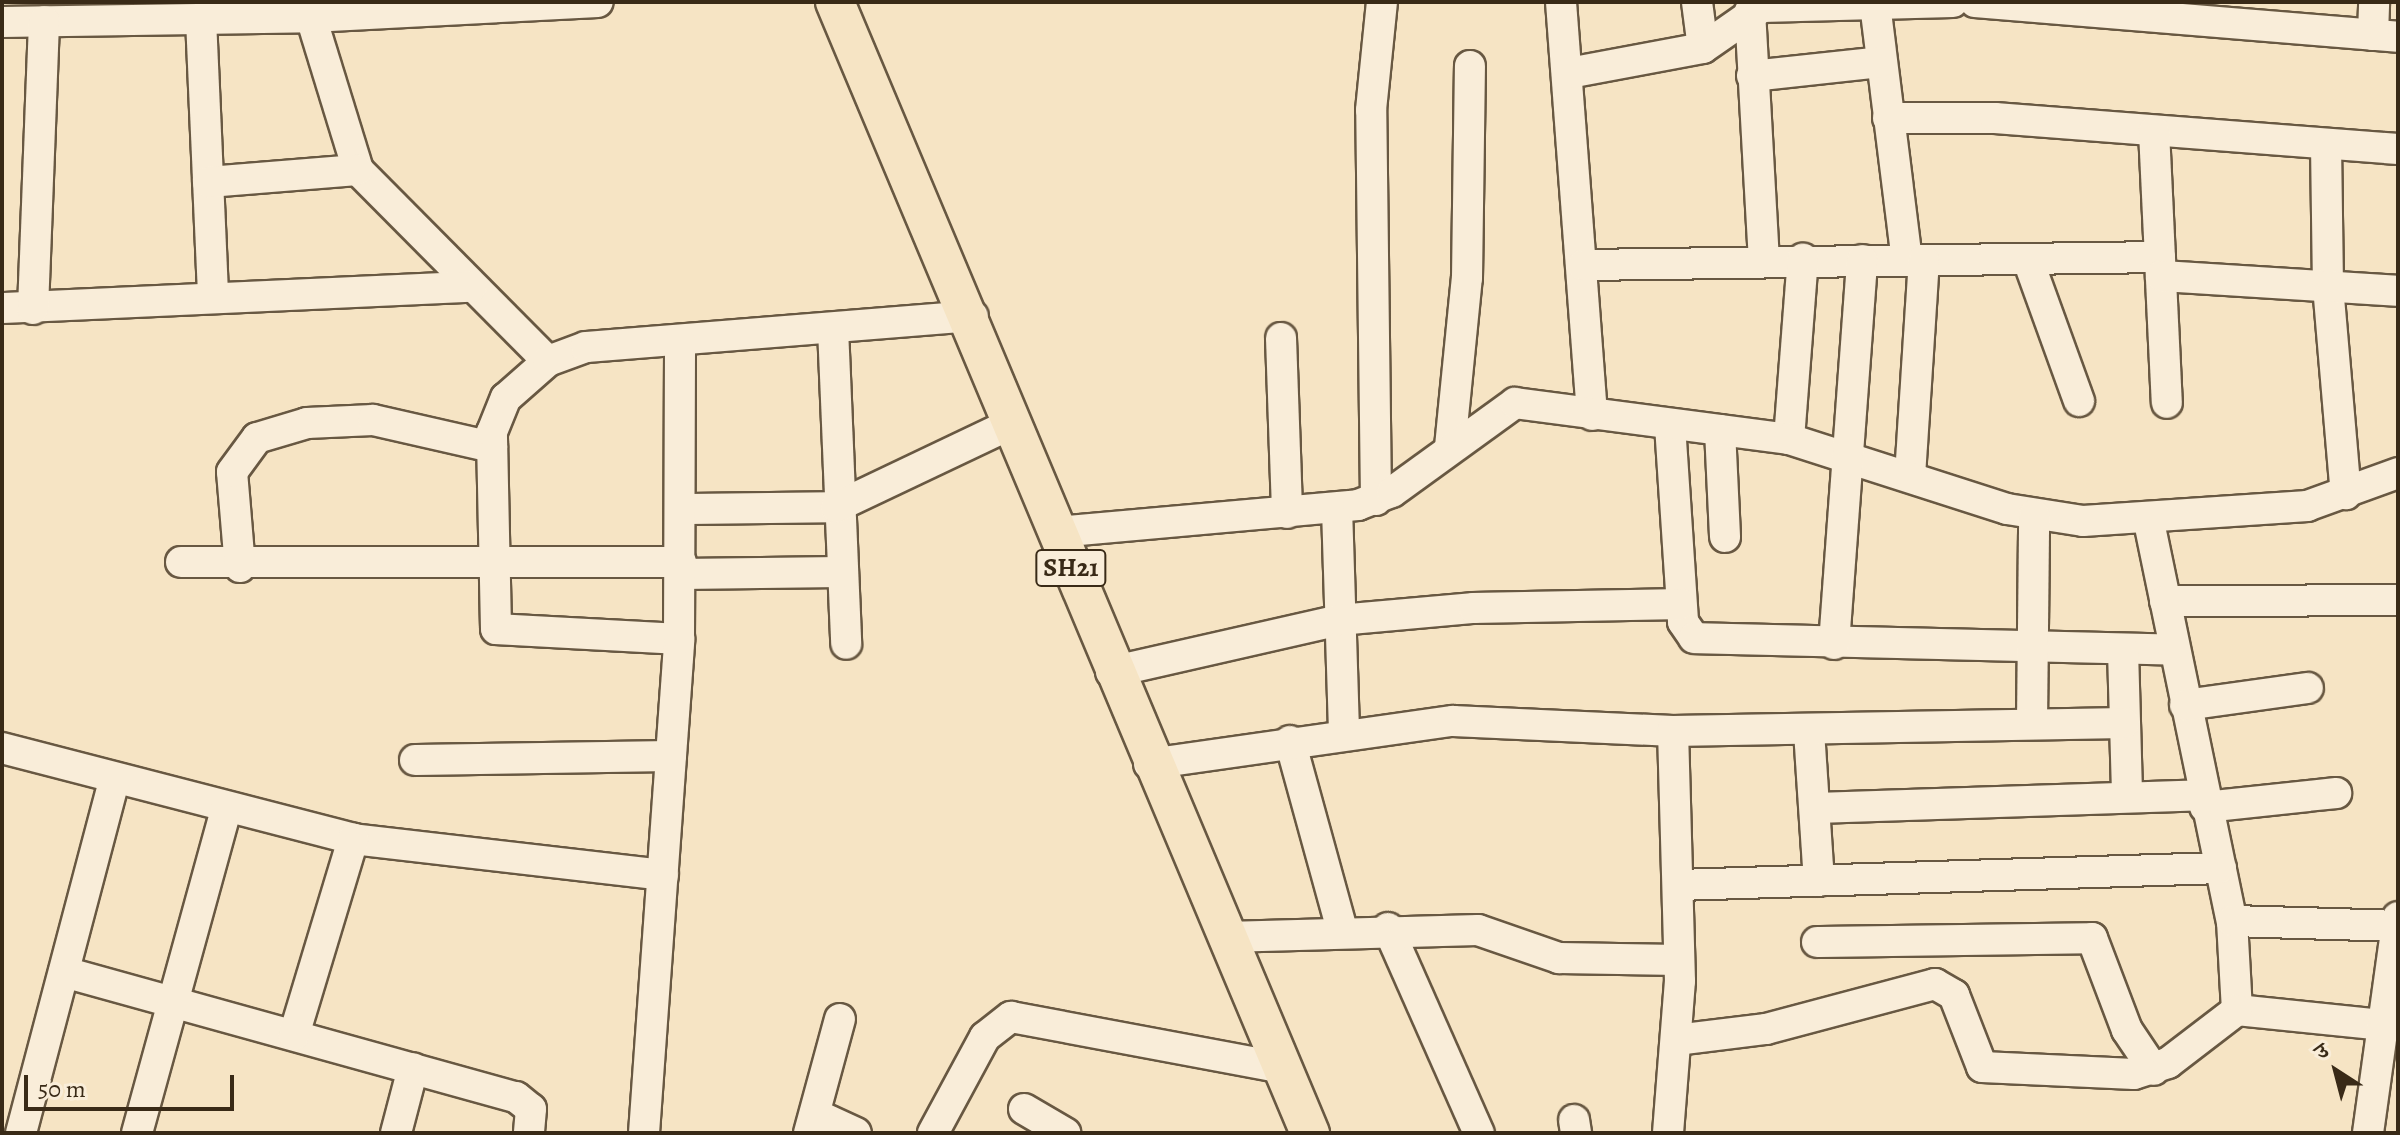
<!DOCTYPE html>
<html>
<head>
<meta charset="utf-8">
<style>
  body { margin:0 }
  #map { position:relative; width:2400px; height:1135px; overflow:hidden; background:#f6e4c4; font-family:Alegreya,"Noto Serif Devanagari",serif }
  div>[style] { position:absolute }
  .roads { filter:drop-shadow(2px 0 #685842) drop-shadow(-2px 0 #685842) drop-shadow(0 2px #685842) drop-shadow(0 -2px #685842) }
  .minor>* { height:30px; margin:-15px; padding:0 15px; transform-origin:15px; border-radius:15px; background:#f9edd9 }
  .major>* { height:38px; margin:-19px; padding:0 19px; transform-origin:19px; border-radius:19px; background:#f6e4c4 }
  span { translate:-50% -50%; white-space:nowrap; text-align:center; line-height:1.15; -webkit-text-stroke:7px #f9edd9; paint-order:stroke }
  .shield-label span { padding:2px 6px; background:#f9edd9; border:2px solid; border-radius:6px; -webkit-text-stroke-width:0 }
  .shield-label { font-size:26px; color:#392a17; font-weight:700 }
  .frame { position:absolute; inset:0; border:4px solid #392a17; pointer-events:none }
  .north { position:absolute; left:2296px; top:1031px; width:80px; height:80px; -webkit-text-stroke:6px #f9edd9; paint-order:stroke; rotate:324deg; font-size:22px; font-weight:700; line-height:32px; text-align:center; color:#392a17 }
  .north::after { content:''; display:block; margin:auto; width:28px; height:36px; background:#392a17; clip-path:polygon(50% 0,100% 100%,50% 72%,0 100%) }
  .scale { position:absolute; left:24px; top:1075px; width:210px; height:36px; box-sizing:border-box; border:4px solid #392a17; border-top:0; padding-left:10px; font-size:24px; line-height:28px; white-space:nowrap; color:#392a17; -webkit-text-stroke:6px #f9edd9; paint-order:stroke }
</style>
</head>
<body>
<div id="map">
  <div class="roads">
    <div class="minor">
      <div style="left:1561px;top:2px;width:414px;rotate:85.7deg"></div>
      <div style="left:1697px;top:2px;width:46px;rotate:82.6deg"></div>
      <div style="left:1975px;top:2px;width:424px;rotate:4.7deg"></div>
      <div style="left:1875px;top:4px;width:258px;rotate:82.9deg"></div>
      <div style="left:1750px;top:11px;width:249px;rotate:86.8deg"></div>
      <div style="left:311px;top:17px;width:160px;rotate:72.9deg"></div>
      <div style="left:358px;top:170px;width:269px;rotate:45.2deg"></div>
      <div style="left:201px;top:19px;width:275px;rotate:87.5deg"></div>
      <div style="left:2px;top:22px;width:309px;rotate:-0.9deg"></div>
      <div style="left:311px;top:17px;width:287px;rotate:-3deg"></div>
      <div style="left:2373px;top:35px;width:33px;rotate:-88deg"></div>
      <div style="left:1569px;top:73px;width:136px;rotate:-10.6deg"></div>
      <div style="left:1703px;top:48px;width:72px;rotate:-34.8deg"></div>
      <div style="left:1762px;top:7px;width:191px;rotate:-1.5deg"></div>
      <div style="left:1752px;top:76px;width:129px;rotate:-6.2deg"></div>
      <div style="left:1888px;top:118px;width:107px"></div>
      <div style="left:1995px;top:118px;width:404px;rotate:4.4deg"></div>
      <div style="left:2154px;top:131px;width:272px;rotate:87.3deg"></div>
      <div style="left:2326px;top:144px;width:142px;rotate:89.2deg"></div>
      <div style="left:2328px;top:286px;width:209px;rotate:85.1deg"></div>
      <div style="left:208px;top:182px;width:150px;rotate:-4.6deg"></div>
      <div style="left:2028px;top:260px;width:150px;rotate:70.1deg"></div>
      <div style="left:1583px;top:265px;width:577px;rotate:-0.79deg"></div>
      <div style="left:2161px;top:276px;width:237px;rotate:3.6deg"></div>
      <div style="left:2px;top:308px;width:470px;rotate:-2.6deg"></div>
      <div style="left:33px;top:309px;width:288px;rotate:-87.8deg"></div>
      <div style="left:833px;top:328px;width:316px;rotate:87.6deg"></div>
      <div style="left:1281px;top:338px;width:175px;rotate:88deg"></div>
      <div style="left:1670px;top:425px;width:197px;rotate:86.2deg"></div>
      <div style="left:1683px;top:622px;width:19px;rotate:55deg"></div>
      <div style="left:1694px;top:638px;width:480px;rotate:1.4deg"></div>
      <div style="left:1720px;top:430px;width:107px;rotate:87.3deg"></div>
      <div style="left:1789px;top:439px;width:181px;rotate:-85.6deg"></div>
      <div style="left:1450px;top:447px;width:170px;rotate:-84.3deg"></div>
      <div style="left:1467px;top:278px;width:212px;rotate:-89.2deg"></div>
      <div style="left:1910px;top:476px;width:216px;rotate:-86.3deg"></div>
      <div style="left:1376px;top:500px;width:390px;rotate:-90.7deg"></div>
      <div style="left:1371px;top:110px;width:109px;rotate:-84.2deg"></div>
      <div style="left:1337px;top:508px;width:225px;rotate:88.2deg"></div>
      <div style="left:683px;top:509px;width:153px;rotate:-0.7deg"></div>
      <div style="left:836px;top:507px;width:198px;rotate:-25.4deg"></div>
      <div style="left:2148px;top:517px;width:413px;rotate:78.3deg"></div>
      <div style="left:2232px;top:921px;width:89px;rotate:86.8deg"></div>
      <div style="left:2237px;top:1010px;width:145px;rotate:5.9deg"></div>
      <div style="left:1057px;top:532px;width:302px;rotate:-5.1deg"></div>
      <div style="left:1358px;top:505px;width:36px;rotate:-21deg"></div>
      <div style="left:1392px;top:492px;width:152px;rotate:-35.9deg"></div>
      <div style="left:1515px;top:403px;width:276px;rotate:7.5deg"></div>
      <div style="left:1789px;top:439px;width:229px;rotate:17.8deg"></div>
      <div style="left:2007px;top:509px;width:77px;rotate:9deg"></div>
      <div style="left:2083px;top:521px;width:225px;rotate:-3.8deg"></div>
      <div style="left:2307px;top:506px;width:97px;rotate:-19.9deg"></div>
      <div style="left:181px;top:562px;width:500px"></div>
      <div style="left:240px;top:567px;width:95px;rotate:-94.8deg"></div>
      <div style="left:232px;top:472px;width:42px;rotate:-53.7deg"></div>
      <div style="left:257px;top:438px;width:52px;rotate:-16.7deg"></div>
      <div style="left:307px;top:423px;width:66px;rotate:-2.6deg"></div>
      <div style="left:373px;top:420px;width:122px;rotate:12.8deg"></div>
      <div style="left:681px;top:574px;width:160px;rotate:-0.7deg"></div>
      <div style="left:2165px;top:601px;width:233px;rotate:-0.2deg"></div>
      <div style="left:679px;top:639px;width:183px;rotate:-176.9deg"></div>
      <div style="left:496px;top:629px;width:197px;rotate:-91.2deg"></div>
      <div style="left:492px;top:432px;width:37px;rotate:-68deg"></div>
      <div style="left:506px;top:398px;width:56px;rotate:-41.4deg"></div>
      <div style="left:548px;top:361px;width:40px;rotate:-20.2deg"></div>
      <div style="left:586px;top:347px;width:388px;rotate:-4.6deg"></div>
      <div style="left:1834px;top:644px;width:385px;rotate:-85.8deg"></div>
      <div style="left:2123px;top:650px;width:146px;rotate:88.4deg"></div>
      <div style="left:1111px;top:672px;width:234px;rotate:-12.8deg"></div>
      <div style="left:1339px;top:620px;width:136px;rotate:-5.1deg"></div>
      <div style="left:1474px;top:608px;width:207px;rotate:-1.1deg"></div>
      <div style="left:2185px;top:705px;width:124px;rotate:-7.9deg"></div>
      <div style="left:2032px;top:723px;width:208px;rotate:-89.4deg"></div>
      <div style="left:1809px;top:731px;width:150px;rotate:86.2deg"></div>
      <div style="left:1290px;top:741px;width:196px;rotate:74.6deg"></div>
      <div style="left:2px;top:748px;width:363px;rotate:14.5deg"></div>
      <div style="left:353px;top:839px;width:312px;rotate:6.6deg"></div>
      <div style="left:415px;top:760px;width:256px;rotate:-0.9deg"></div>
      <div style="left:1149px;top:764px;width:307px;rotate:-8.1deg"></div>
      <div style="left:1453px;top:721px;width:220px;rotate:2.6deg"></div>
      <div style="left:1673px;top:731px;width:451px;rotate:-1deg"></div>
      <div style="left:2205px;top:807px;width:132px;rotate:-6.1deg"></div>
      <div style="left:1816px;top:808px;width:386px;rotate:-1.9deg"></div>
      <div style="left:1678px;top:885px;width:543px;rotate:-1.79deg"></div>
      <div style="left:2232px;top:921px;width:166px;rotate:1.7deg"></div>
      <div style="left:1388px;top:928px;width:224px;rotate:66.1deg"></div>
      <div style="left:1226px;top:937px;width:252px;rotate:-1.6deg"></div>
      <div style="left:1478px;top:930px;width:86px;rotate:19.1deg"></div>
      <div style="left:1559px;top:958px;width:120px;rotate:1deg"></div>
      <div style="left:1817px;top:942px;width:275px;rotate:-0.8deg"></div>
      <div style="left:2092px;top:938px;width:98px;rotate:69.2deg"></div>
      <div style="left:2127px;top:1030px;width:48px;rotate:56deg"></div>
      <div style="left:64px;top:972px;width:469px;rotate:15.5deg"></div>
      <div style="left:516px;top:1097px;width:19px;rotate:39deg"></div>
      <div style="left:531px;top:1109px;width:24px;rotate:95deg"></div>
      <div style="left:294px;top:1035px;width:205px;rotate:-73.2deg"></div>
      <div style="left:1676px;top:1040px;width:91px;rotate:-7deg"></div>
      <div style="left:1766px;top:1029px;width:175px;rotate:-14.9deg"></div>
      <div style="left:1935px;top:984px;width:22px;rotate:30deg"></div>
      <div style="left:1954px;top:995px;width:77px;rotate:68.7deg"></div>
      <div style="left:1982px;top:1067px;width:152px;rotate:2.6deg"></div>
      <div style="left:2134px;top:1074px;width:36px;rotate:-18deg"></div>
      <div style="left:2168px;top:1063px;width:87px;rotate:-37.5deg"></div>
      <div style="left:1024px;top:1109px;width:48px;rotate:30.3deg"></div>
      <div style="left:815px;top:1114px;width:45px;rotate:24.9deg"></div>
      <div style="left:1574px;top:1120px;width:13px;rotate:81deg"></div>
      <div style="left:21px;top:1133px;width:363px;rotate:-75.2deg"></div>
      <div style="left:137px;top:1133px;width:336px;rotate:-74.6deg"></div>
      <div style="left:396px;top:1133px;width:67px;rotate:-75.3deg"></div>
      <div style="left:644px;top:1133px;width:495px;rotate:-85.9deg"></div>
      <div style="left:679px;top:639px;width:298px;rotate:-89.8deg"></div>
      <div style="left:809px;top:1133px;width:118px;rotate:-74.8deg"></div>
      <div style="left:933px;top:1133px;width:109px;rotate:-61.6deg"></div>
      <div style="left:985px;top:1037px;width:33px;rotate:-38deg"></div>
      <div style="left:1011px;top:1017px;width:277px;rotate:10.6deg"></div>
      <div style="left:1668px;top:1133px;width:152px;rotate:-85.5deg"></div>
      <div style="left:1680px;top:981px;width:250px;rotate:-91.6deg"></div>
      <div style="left:2368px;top:1133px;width:218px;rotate:-82.1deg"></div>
    </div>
    <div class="major">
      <div style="left:835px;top:2px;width:1227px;rotate:67.22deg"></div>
    </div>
  </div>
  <div class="shield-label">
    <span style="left:1071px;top:568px">SH21</span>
  </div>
  <div class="frame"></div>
  <div class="north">उ</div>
  <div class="scale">50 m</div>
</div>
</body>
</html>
